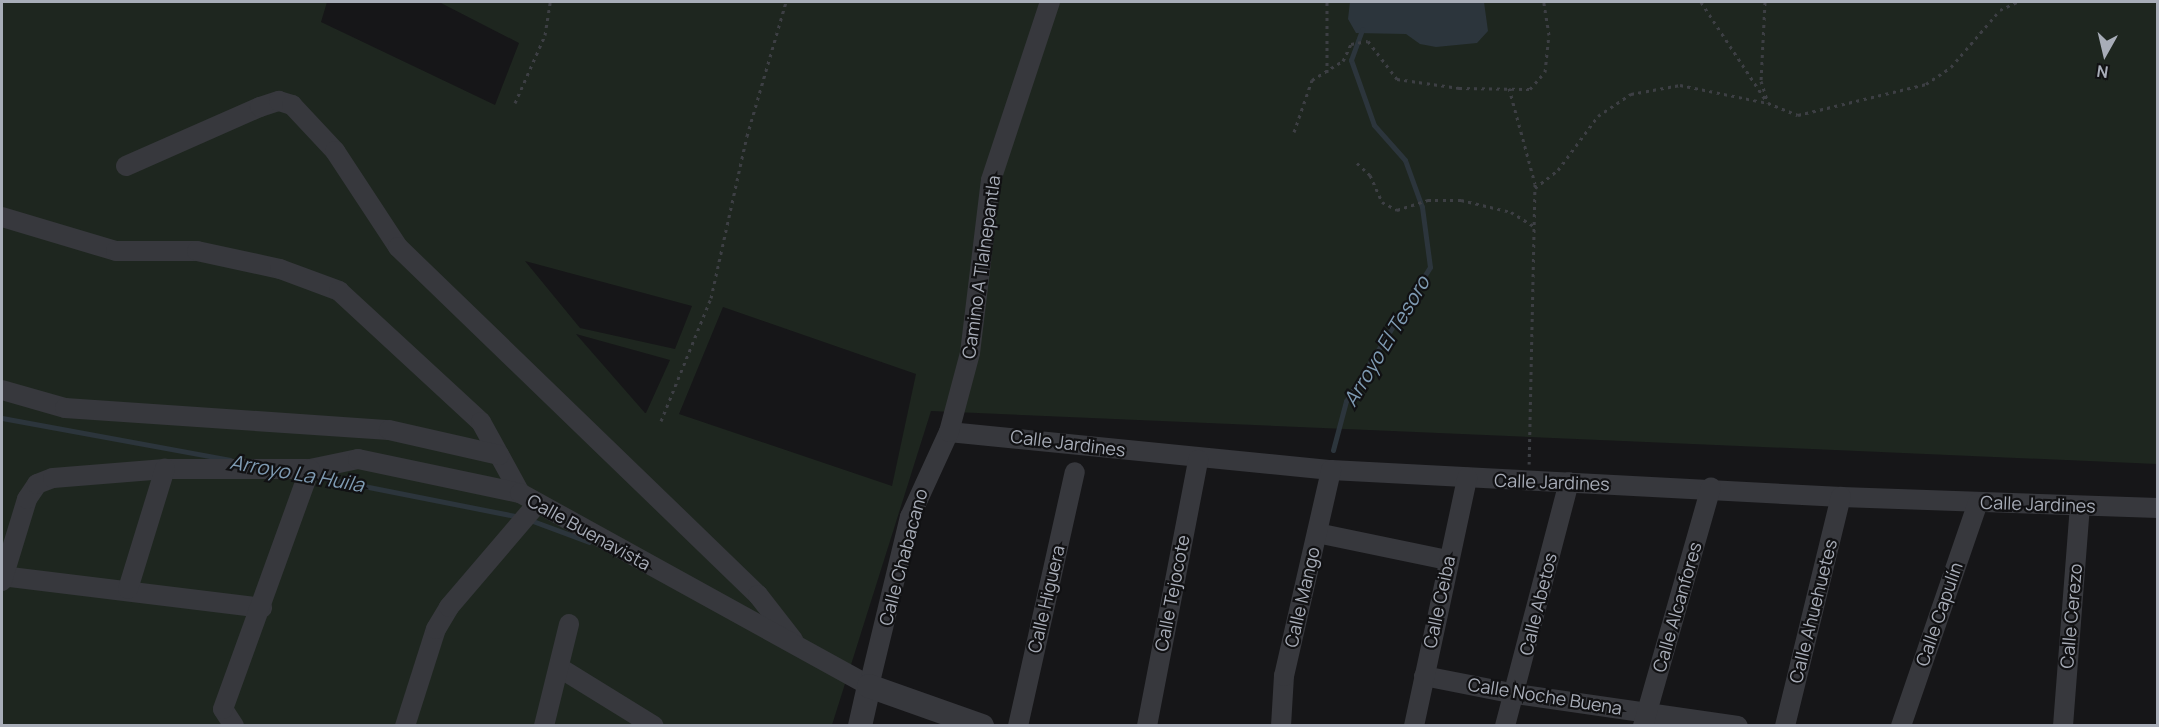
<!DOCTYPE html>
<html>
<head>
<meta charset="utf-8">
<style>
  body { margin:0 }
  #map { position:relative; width:2159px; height:727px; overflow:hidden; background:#161618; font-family:Manrope,sans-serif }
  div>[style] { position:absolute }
  .green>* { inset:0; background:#1e261f }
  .water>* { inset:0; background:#2c353c }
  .stream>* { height:5px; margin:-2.5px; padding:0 2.5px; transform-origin:2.5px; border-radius:2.5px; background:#2c353c }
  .path>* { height:3px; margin-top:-1.5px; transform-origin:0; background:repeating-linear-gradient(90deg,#3d3f44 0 3px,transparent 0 7.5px) }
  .minor>* { height:20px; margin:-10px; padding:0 10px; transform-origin:10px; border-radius:10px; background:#37383d }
  .tertiary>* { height:24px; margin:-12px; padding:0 12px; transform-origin:12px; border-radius:12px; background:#37383d }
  span { translate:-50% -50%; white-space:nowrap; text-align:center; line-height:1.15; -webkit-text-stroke:4.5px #111113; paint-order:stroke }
  .street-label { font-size:18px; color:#a8adb8 }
  .water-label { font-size:20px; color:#7f9bb3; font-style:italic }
  .frame { position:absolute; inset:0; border:3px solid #a8adb8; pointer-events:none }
  .north { position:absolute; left:2075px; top:24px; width:60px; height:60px; -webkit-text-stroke:4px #111113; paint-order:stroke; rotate:188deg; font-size:16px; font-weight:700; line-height:24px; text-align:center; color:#a8adb8 }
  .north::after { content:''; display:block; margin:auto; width:21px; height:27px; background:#a8adb8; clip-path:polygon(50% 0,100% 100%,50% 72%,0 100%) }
</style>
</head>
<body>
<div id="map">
  <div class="green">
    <div style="clip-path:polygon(evenodd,2px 2px,327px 2px,321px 22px,495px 105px,519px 43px,439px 2px,2157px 2px,2157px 464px,931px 411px,832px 725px,2px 725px,2px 2px,525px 261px,692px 306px,675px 349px,580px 328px,525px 261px,2px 2px,723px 307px,916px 374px,892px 486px,679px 414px,723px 307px,2px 2px,576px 334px,670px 360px,646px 413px,645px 413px,576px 334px)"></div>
  </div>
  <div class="water">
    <div style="clip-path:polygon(1350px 2px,1484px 2px,1488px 31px,1477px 43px,1436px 47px,1420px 44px,1406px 34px,1356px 33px,1348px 19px)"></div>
  </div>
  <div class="stream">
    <div style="left:2px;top:418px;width:232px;rotate:10.4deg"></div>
    <div style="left:1333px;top:450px;width:51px;rotate:-75.1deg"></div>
    <div style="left:1346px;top:401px;width:158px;rotate:-57.9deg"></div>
    <div style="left:1430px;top:267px;width:61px;rotate:-97.6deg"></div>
    <div style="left:1422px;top:207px;width:50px;rotate:-109.9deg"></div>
    <div style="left:1405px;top:160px;width:47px;rotate:-131.5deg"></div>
    <div style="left:1374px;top:125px;width:69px;rotate:-109.5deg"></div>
    <div style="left:1351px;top:60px;width:33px;rotate:-70deg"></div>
    <div style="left:313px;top:476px;width:212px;rotate:11.2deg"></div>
    <div style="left:530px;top:520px;width:63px;rotate:20.4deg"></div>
  </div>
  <div class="path">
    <div style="left:1701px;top:2px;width:116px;rotate:56.6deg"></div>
    <div style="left:1765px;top:2px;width:79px;rotate:92.9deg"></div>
    <div style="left:1761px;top:81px;width:23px;rotate:72deg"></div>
    <div style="left:1768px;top:103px;width:32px;rotate:22deg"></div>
    <div style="left:1798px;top:115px;width:132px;rotate:-13.6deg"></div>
    <div style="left:1926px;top:84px;width:30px;rotate:-34deg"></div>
    <div style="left:1951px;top:67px;width:75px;rotate:-49.3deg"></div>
    <div style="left:2000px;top:10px;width:19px;rotate:-25deg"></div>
    <div style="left:1327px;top:73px;width:71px;rotate:-90deg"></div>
    <div style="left:1509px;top:88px;width:99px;rotate:74.8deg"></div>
    <div style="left:1535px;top:184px;width:280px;rotate:91.2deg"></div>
    <div style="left:515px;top:103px;width:74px;rotate:-66.2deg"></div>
    <div style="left:545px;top:35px;width:33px;rotate:-81deg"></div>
    <div style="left:1294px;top:132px;width:55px;rotate:-70.9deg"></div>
    <div style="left:1312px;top:80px;width:36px;rotate:-32deg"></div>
    <div style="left:1343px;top:61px;width:19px;rotate:-65deg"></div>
    <div style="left:1351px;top:44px;width:17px;rotate:-10deg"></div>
    <div style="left:1368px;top:41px;width:48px;rotate:52.7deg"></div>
    <div style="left:1397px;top:79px;width:63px;rotate:8.3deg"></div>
    <div style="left:1459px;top:88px;width:71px;rotate:0.8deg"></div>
    <div style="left:1530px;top:89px;width:23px;rotate:-49deg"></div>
    <div style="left:1545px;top:72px;width:37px;rotate:-84deg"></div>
    <div style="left:1549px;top:35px;width:33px;rotate:-99deg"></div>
    <div style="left:1357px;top:163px;width:18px;rotate:43deg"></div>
    <div style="left:1370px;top:175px;width:30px;rotate:66deg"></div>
    <div style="left:1382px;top:202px;width:17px;rotate:28deg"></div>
    <div style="left:1397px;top:210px;width:33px;rotate:-18deg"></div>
    <div style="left:1428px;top:200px;width:33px"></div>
    <div style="left:1461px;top:200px;width:51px;rotate:13.5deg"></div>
    <div style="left:1511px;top:212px;width:28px;rotate:32deg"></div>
    <div style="left:1535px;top:188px;width:29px;rotate:-38deg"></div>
    <div style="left:1558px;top:170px;width:67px;rotate:-53.5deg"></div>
    <div style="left:1598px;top:116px;width:40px;rotate:-34deg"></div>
    <div style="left:1631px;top:94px;width:50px;rotate:-10.4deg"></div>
    <div style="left:1680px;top:85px;width:90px;rotate:11.6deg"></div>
    <div style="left:661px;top:421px;width:133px;rotate:-67.9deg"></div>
    <div style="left:711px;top:298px;width:166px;rotate:-77.5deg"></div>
    <div style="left:747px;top:136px;width:140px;rotate:-73.8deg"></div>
  </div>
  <div class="minor">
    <div style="left:126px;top:166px;width:146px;rotate:-23.8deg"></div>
    <div style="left:260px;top:107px;width:20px;rotate:-18deg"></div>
    <div style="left:279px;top:101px;width:14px;rotate:17deg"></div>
    <div style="left:292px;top:105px;width:63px;rotate:46.9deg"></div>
    <div style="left:335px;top:151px;width:115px;rotate:56.7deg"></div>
    <div style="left:398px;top:247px;width:501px;rotate:44.03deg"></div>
    <div style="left:758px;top:595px;width:57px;rotate:52.1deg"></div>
    <div style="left:2px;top:217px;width:119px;rotate:16.6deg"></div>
    <div style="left:116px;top:251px;width:81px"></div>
    <div style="left:197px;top:251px;width:85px;rotate:12.2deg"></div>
    <div style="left:280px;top:269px;width:63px;rotate:20.4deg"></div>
    <div style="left:339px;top:291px;width:193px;rotate:42.7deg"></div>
    <div style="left:481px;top:422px;width:81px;rotate:61.2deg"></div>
    <div style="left:2px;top:390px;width:66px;rotate:15.9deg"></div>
    <div style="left:65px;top:408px;width:325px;rotate:3.9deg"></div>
    <div style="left:389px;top:430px;width:113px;rotate:12.8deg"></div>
    <div style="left:949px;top:432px;width:384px;rotate:5.7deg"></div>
    <div style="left:1331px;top:470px;width:511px;rotate:3.03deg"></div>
    <div style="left:1841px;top:497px;width:317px;rotate:2deg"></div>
    <div style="left:1317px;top:533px;width:133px;rotate:11.7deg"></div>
    <div style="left:2px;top:576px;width:262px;rotate:7deg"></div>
    <div style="left:2px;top:581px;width:86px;rotate:-73deg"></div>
    <div style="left:27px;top:499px;width:18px;rotate:-56deg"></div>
    <div style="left:37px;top:484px;width:17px;rotate:-21deg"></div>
    <div style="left:53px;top:478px;width:112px;rotate:-4.6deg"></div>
    <div style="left:165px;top:469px;width:145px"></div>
    <div style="left:310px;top:469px;width:49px;rotate:-11.8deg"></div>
    <div style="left:358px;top:459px;width:166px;rotate:11.9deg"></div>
    <div style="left:520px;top:493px;width:399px;rotate:28.9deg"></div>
    <div style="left:869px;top:686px;width:174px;rotate:-76.4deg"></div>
    <div style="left:910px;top:517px;width:94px;rotate:-65.4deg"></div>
    <div style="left:949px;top:432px;width:82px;rotate:-75.1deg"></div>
    <div style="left:970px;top:353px;width:174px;rotate:-83.1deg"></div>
    <div style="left:991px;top:180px;width:188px;rotate:-71.7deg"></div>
    <div style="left:128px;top:589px;width:126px;rotate:-72.9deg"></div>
    <div style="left:560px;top:668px;width:110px;rotate:31.7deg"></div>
    <div style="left:1424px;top:676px;width:94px;rotate:11.1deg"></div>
    <div style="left:1516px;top:694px;width:224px;rotate:8.2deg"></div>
    <div style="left:234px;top:726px;width:20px;rotate:-123deg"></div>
    <div style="left:223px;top:709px;width:255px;rotate:-70.1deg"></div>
    <div style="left:405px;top:726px;width:102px;rotate:-72.3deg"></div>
    <div style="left:436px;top:629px;width:26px;rotate:-59deg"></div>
    <div style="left:449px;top:607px;width:135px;rotate:-49.5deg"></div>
    <div style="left:544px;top:726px;width:105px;rotate:-76.2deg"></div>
    <div style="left:1018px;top:726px;width:260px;rotate:-77.4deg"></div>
    <div style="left:1147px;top:726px;width:271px;rotate:-79.1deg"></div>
    <div style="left:1281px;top:726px;width:50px;rotate:-86.6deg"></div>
    <div style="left:1284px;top:676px;width:211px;rotate:-77.1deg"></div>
    <div style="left:1414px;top:726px;width:254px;rotate:-77.9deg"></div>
    <div style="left:1505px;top:726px;width:252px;rotate:-75.3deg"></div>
    <div style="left:1643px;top:726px;width:248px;rotate:-74.1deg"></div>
    <div style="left:1785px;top:726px;width:236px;rotate:-76.3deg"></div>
    <div style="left:1901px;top:726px;width:237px;rotate:-71deg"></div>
    <div style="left:2063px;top:726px;width:220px;rotate:-85.6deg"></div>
  </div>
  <div class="tertiary">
    <div style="left:860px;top:726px;width:41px;rotate:-77.3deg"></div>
    <div style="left:869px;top:686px;width:120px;rotate:19.5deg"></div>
  </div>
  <div class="street-label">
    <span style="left:981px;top:267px;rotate:-82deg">Camino A Tlalnepantla</span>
    <span style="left:1068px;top:443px;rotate:7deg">Calle Jardines</span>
    <span style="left:1552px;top:482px;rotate:2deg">Calle Jardines</span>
    <span style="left:2038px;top:504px;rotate:2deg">Calle Jardines</span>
    <span style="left:589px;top:532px;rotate:29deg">Calle Buenavista</span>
    <span style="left:903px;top:557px;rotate:-75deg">Calle Chabacano</span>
    <span style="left:1172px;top:593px;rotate:-79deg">Calle Tejocote</span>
    <span style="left:1302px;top:597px;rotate:-77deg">Calle Mango</span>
    <span style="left:1046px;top:599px;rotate:-77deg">Calle Higuera</span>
    <span style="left:1439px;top:602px;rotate:-78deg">Calle Ceiba</span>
    <span style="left:1538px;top:604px;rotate:-76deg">Calle Abetos</span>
    <span style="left:1677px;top:607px;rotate:-74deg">Calle Alcanfores</span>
    <span style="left:1813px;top:611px;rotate:-76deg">Calle Ahuehuetes</span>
    <span style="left:1939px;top:614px;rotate:-71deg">Calle Capulín</span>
    <span style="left:2071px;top:616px;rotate:-85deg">Calle Cerezo</span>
    <span style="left:1545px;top:696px;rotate:9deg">Calle Noche Buena</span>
  </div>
  <div class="water-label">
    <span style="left:1386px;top:341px;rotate:-59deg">Arroyo El Tesoro</span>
    <span style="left:297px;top:473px;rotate:10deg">Arroyo La Huila</span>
  </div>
  <div class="frame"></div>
  <div class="north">N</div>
</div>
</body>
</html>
